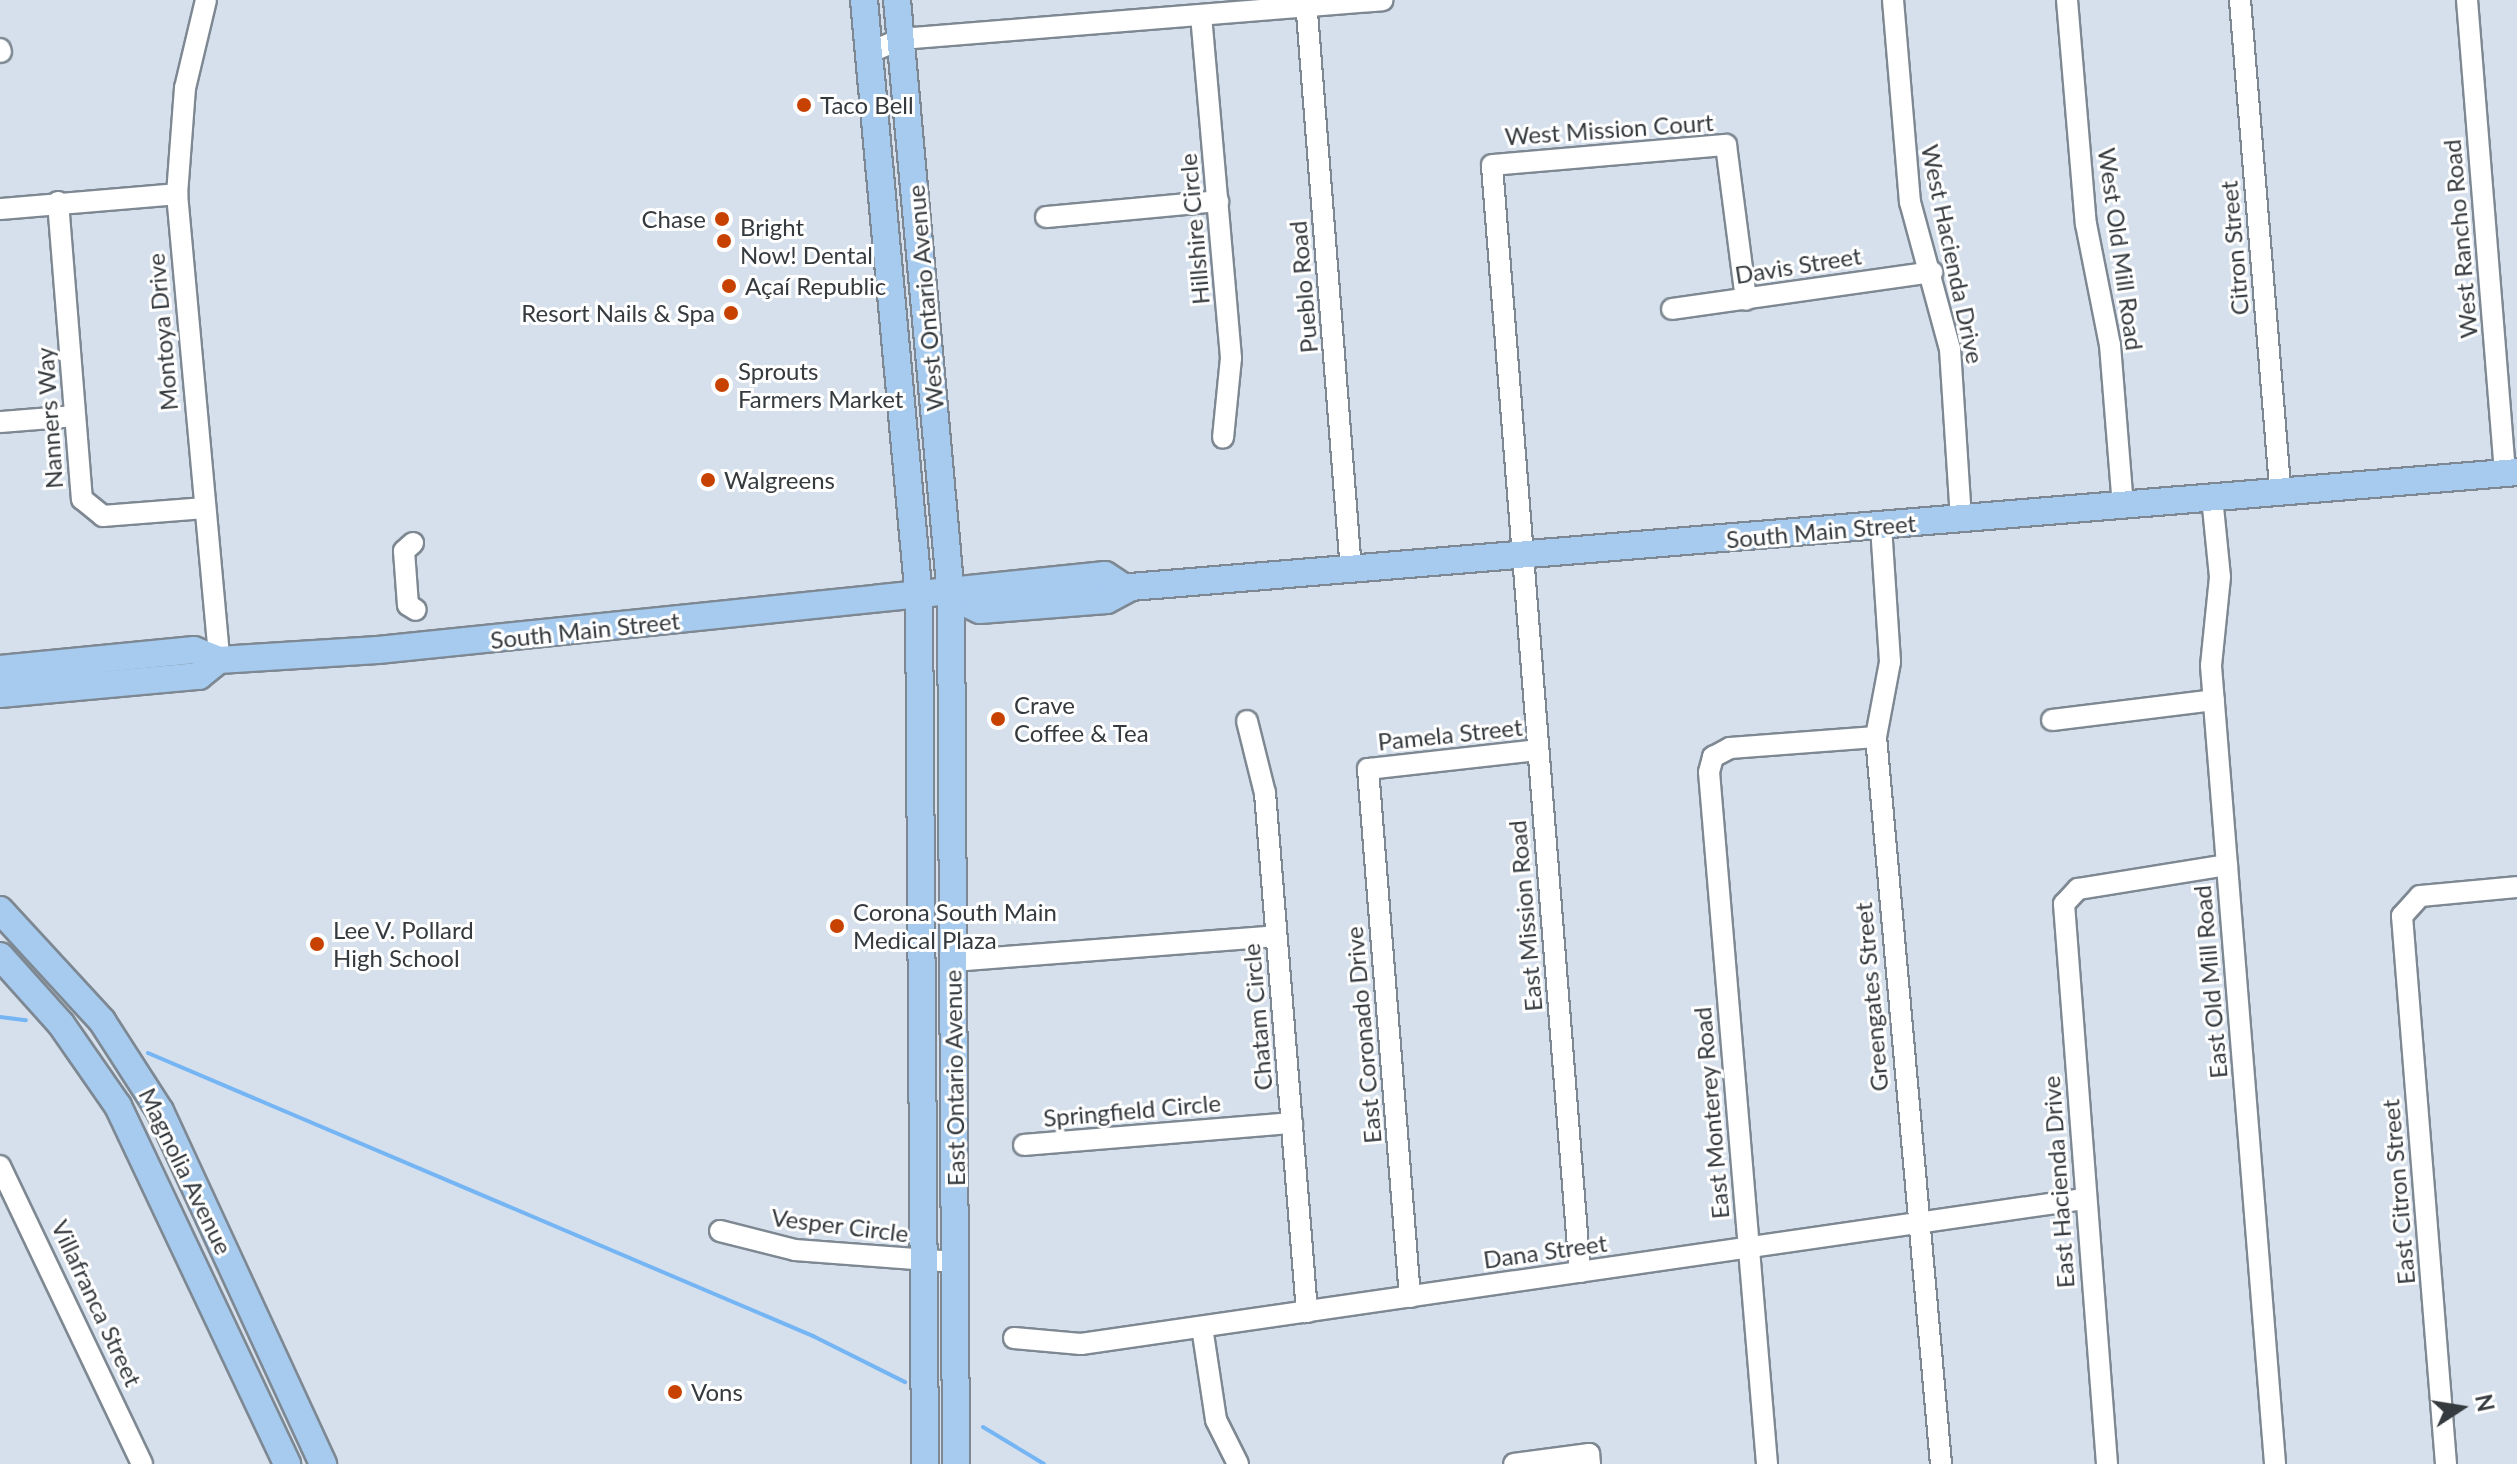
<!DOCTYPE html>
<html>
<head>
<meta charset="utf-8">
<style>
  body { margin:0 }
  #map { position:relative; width:2517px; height:1464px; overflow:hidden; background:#d5e0ec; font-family:Lato,sans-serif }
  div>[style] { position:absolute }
  .stream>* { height:4px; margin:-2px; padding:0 2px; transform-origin:2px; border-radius:2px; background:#75b5f4 }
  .roads { filter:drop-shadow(2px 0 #7e8892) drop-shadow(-2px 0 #7e8892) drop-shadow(0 2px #7e8892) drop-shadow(0 -2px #7e8892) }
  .minor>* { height:20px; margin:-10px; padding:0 10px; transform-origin:10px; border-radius:10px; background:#fff }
  .major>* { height:26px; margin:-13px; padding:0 13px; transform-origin:13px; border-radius:13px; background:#a6cbef }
  .dots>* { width:22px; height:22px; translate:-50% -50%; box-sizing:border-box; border:4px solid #fff; border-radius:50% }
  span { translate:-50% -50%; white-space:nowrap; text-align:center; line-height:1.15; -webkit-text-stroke:6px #fff; paint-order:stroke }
  .poi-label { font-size:24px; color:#353a3e }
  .left { translate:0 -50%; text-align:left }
  .right { translate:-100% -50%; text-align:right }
  .street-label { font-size:24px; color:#353a3e }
  .north { position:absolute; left:2421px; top:1368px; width:80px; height:80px; -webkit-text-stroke:6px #fff; paint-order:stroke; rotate:78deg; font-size:22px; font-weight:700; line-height:32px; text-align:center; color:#353a3e }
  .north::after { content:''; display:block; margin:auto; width:28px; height:36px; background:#353a3e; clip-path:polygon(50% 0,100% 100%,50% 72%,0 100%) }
</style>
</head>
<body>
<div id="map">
  <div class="stream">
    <div style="left:0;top:1017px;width:26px;rotate:7deg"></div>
    <div style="left:148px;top:1053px;width:723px;rotate:23.05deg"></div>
    <div style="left:813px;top:1336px;width:103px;rotate:26.6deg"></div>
    <div style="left:983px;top:1427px;width:71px;rotate:31.2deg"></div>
  </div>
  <div class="roads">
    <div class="minor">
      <div style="left:206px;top:0;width:90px;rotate:103.4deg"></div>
      <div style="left:185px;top:88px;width:106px;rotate:94.3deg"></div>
      <div style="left:177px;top:194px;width:468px;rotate:84.8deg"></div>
      <div style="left:1306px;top:0;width:572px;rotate:85.49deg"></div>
      <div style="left:1893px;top:0;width:203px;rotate:85.2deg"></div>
      <div style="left:1910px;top:202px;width:152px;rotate:74.8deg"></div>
      <div style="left:1950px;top:349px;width:170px;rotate:86.3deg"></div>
      <div style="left:2067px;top:0;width:225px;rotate:85.2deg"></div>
      <div style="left:2086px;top:224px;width:123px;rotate:78.8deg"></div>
      <div style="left:2110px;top:345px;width:161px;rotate:85.4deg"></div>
      <div style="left:2240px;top:0;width:493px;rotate:85.3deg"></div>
      <div style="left:2467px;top:0;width:475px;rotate:85.4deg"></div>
      <div style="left:1201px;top:15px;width:344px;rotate:85deg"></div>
      <div style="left:1231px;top:358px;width:80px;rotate:95.7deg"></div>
      <div style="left:0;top:49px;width:3px;rotate:72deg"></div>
      <div style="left:868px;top:53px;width:36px;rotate:-23deg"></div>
      <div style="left:901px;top:39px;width:483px;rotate:-4.6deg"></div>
      <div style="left:58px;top:202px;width:298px;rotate:85.4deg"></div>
      <div style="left:82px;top:499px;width:27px;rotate:39deg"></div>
      <div style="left:103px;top:516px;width:102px;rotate:-4.5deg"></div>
      <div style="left:0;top:209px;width:178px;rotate:-4.8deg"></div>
      <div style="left:1046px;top:217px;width:173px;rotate:-5.3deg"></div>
      <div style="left:1672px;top:309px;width:263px;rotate:-8.1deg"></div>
      <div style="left:0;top:422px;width:75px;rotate:-4.6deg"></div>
      <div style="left:2212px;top:497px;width:80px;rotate:84.3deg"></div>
      <div style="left:2220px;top:577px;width:89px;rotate:95.8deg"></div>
      <div style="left:2211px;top:666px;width:801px;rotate:85.41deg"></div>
      <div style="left:1881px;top:526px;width:136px;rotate:86.2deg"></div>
      <div style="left:1890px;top:662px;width:76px;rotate:100.6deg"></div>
      <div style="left:1876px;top:737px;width:730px;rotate:84.89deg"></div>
      <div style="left:413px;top:543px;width:12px;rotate:138deg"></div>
      <div style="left:404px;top:551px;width:54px;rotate:85.8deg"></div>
      <div style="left:408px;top:605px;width:9px;rotate:32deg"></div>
      <div style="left:2052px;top:720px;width:163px;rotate:-7deg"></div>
      <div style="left:1247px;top:721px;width:74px;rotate:76deg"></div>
      <div style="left:1265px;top:793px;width:521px;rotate:85.37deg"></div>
      <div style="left:953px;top:961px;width:324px;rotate:-4.4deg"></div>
      <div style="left:1024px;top:1145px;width:269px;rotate:-4.7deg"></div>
      <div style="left:0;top:1166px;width:330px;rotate:64.5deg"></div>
      <div style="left:720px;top:1231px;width:77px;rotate:14.2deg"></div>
      <div style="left:795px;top:1250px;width:160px;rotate:4.3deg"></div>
      <div style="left:1580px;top:1272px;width:1110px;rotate:-94.55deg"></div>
      <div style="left:1492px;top:165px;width:235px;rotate:-4.9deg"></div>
      <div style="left:1726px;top:145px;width:156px;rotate:82.6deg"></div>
      <div style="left:1410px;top:1297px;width:530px;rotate:-94.55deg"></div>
      <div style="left:1368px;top:769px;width:171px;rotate:-6.4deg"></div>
      <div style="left:1202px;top:1327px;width:94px;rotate:81.4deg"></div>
      <div style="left:1216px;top:1420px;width:49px;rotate:63.4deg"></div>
      <div style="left:1014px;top:1338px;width:67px;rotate:5.1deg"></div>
      <div style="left:1081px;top:1344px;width:1013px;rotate:-8.23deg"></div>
      <div style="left:1514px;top:1464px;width:76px;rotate:-7.6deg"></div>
      <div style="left:1589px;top:1454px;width:10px;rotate:84deg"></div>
      <div style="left:1767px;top:1464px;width:694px;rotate:-94.79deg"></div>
      <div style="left:1709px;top:772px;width:16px;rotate:-75deg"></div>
      <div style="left:1713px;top:757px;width:19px;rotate:-28deg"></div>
      <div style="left:1730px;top:748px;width:146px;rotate:-4.3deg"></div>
      <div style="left:2107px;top:1464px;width:562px;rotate:-94.39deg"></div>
      <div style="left:2064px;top:904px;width:21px;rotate:-47deg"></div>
      <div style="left:2078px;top:889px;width:151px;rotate:-9.2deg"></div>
      <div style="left:2446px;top:1464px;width:550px;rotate:-94.59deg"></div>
      <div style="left:2402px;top:916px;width:27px;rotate:-48deg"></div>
      <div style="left:2420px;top:896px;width:97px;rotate:-5.3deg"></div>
    </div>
    <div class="major">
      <div style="left:864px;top:0;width:602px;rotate:84.75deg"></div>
      <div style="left:919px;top:599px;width:865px;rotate:89.6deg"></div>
      <div style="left:897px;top:0;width:598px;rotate:84.82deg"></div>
      <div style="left:951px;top:596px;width:868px;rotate:89.67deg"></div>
      <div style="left:951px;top:596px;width:32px;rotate:26deg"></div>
      <div style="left:980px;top:610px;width:127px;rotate:-4.5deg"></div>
      <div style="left:1107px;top:600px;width:27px;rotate:-28deg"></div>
      <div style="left:1131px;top:587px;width:1391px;rotate:-4.74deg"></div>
      <div style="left:0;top:669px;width:195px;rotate:-5.6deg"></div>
      <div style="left:194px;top:650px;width:27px;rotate:22deg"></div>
      <div style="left:219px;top:660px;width:159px;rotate:-3.6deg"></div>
      <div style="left:378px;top:650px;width:731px;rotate:-5.89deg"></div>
      <div style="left:1105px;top:575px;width:24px;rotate:33deg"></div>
      <div style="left:0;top:694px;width:200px;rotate:-5.2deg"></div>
      <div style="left:199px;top:676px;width:26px;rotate:-39deg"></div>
      <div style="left:0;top:910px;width:151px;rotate:47.4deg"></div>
      <div style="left:102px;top:1021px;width:107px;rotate:57.2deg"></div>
      <div style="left:160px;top:1111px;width:389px;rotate:65.2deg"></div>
      <div style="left:0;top:956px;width:91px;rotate:48.1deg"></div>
      <div style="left:61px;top:1024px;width:100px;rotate:55.2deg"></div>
      <div style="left:118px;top:1106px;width:396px;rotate:64.7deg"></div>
    </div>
  </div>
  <div class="dots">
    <div style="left:804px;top:105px;background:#c74200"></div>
    <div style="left:722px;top:219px;background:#c74200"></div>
    <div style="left:724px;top:241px;background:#c74200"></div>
    <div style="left:729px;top:286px;background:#c74200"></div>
    <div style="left:731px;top:313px;background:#c74200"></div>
    <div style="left:722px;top:385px;background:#c74200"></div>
    <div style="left:708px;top:480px;background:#c74200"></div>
    <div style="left:998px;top:719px;background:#c74200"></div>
    <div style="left:837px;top:926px;background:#c74200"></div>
    <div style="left:317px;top:944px;background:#c74200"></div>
    <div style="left:675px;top:1392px;background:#c74200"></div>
  </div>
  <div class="poi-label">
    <span class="left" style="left:820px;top:105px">Taco Bell</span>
    <span class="right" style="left:706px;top:219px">Chase</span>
    <span class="left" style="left:740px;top:241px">Bright<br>Now! Dental</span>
    <span class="left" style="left:745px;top:286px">Açaí Republic</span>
    <span class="right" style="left:715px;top:313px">Resort Nails &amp; Spa</span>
    <span class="left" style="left:738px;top:385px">Sprouts<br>Farmers Market</span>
    <span class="left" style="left:724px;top:480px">Walgreens</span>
    <span class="left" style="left:1014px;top:719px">Crave<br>Coffee &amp; Tea</span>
    <span class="left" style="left:853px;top:926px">Corona South Main<br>Medical Plaza</span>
    <span class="left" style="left:333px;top:944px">Lee V. Pollard<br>High School</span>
    <span class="left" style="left:691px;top:1392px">Vons</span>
  </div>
  <div class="street-label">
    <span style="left:1609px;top:129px;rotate:-4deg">West Mission Court</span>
    <span style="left:1194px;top:229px;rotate:-95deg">Hillshire Circle</span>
    <span style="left:2460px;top:239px;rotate:-95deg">West Rancho Road</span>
    <span style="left:2234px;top:248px;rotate:-95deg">Citron Street</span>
    <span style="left:2121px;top:249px;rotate:82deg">West Old Mill Road</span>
    <span style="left:1953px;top:254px;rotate:78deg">West Hacienda Drive</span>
    <span style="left:1798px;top:265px;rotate:-9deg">Davis Street</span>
    <span style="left:1303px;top:287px;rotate:-95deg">Pueblo Road</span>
    <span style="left:925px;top:298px;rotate:-95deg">West Ontario Avenue</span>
    <span style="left:162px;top:332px;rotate:-95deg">Montoya Drive</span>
    <span style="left:49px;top:418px;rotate:-94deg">Nanners Way</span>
    <span style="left:1821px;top:531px;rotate:-5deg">South Main Street</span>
    <span style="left:585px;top:630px;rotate:-6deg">South Main Street</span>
    <span style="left:1450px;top:734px;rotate:-6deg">Pamela Street</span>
    <span style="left:1525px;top:916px;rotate:-95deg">East Mission Road</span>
    <span style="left:2210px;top:982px;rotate:-95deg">East Old Mill Road</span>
    <span style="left:1871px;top:997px;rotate:-95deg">Greengates Street</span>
    <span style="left:1257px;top:1017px;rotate:-95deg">Chatam Circle</span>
    <span style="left:1363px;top:1035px;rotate:-95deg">East Coronado Drive</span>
    <span style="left:954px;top:1078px;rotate:-91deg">East Ontario Avenue</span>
    <span style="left:1132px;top:1110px;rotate:-5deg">Springfield Circle</span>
    <span style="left:1711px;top:1113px;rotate:-95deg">East Monterey Road</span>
    <span style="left:186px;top:1171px;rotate:64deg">Magnolia Avenue</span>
    <span style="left:2058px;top:1182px;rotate:-94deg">East Hacienda Drive</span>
    <span style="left:2398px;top:1192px;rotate:-95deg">East Citron Street</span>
    <span style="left:840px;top:1225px;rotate:7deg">Vesper Circle</span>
    <span style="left:1545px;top:1251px;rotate:-8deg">Dana Street</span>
    <span style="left:97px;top:1303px;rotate:65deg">Villafranca Street</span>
  </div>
  <div class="north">N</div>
</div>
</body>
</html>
